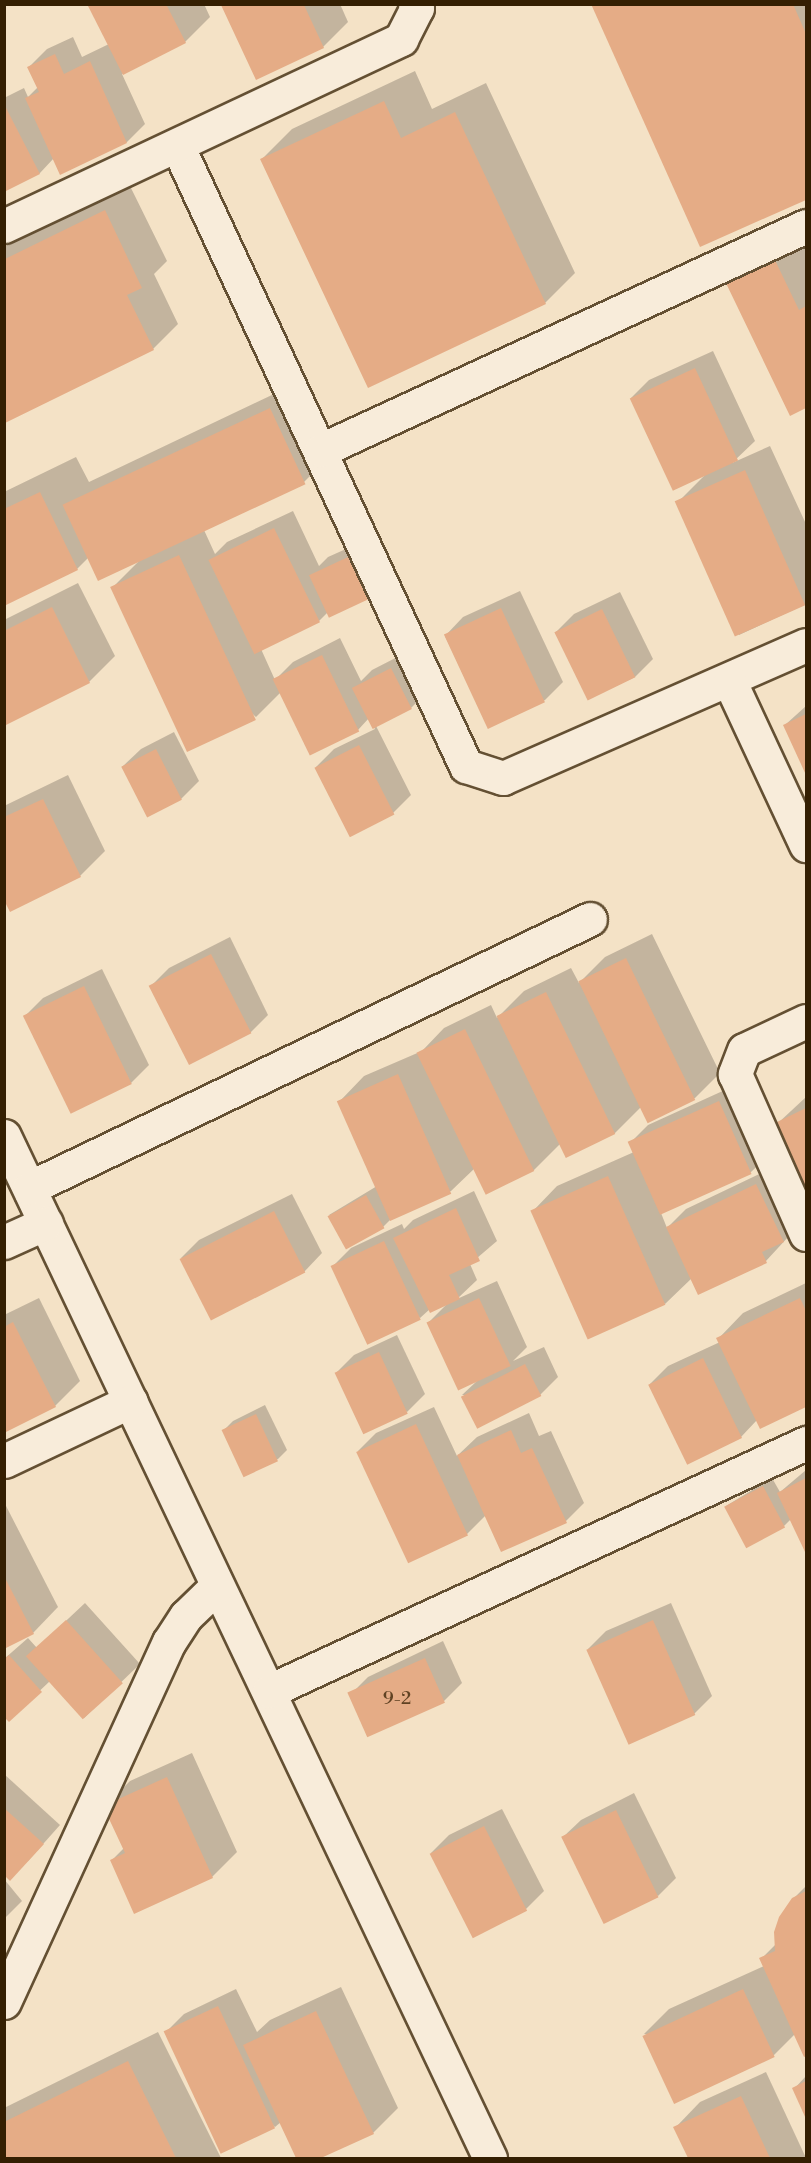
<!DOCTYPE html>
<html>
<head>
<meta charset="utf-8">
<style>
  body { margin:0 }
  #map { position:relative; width:811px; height:2163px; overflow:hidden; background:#f4e2c6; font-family:"Libre Bodoni",serif }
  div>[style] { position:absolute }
  .shadow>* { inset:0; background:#0003 }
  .building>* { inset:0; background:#e5ac86; transform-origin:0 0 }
  .roads { filter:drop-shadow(2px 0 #645033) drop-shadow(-2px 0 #645033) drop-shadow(0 2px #645033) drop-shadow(0 -2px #645033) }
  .minor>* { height:33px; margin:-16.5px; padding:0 16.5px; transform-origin:16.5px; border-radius:16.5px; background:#f8ecda }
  span { translate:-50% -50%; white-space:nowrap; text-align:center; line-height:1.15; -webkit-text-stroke:5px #f8ecda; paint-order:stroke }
  .number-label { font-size:18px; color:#604223 }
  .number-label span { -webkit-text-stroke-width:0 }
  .frame { position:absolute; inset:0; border:6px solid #341f02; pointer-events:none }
</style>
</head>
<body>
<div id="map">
  <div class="shadow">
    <div style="clip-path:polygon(89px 4px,204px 4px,210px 17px,185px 42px,122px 74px,145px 124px,127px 142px,61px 173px,54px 158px,40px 173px,4px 191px,4px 98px,24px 88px,28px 97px,38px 87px,29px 67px,47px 49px,73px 37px,82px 57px,109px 44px)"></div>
    <div style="clip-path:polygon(222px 4px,340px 4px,348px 22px,323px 47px,257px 78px)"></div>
    <div style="clip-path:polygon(593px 4px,806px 4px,806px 198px,701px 245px)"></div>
    <div style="clip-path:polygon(415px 71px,432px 109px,486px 83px,575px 273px,545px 303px,262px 159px,292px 129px)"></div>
    <div style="clip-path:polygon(130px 186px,167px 261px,154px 274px,178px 324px,153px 349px,4px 421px,4px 247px)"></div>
    <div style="clip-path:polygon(797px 230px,806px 249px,806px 406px,791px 414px,725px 277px)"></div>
    <div style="clip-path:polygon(713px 351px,755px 441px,732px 463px,770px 446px,806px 524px,806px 604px,739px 635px,677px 503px,707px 473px,631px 398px,649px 380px)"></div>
    <div style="clip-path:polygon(295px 384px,329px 457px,304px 482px,204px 530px,215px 554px,227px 542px,293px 511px,319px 566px,328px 557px,366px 540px,385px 581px,367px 599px,328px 612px,319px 621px,261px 649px,275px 680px,293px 662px,340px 638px,361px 681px,372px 670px,409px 651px,429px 690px,411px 708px,376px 726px,411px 795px,393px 813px,316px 767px,334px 749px,375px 729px,369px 718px,358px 730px,281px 692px,256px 717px,112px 588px,140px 560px,89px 557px,77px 569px,4px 604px,4px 492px,76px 457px,89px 482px)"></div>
    <div style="clip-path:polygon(78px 583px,115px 656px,89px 682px,4px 725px,4px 620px)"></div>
    <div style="clip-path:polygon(520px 591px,563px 682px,545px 700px,488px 727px,445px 636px,463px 617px)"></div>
    <div style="clip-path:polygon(620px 592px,653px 659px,635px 677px,588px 699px,556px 632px,574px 614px)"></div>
    <div style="clip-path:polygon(806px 706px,806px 772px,785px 725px)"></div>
    <div style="clip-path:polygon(174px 732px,199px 781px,181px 799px,122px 767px,141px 749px)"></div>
    <div style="clip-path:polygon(68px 775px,105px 851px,80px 876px,4px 898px,4px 806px)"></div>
    <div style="clip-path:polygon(652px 934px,720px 1073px,695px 1098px,648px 1121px,641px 1107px,615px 1133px,561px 1143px,534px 1170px,475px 1168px,451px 1191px,391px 1219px,383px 1227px,329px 1215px,377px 1186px,339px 1102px,364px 1076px,422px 1051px,444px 1028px,491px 1005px,497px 1018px,524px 991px,571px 968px,579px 983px,605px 957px)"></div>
    <div style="clip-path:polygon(230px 937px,268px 1015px,250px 1033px,189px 1063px,151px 986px,169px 968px)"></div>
    <div style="clip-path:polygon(102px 969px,149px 1065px,131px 1083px,25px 1016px,43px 998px)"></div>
    <div style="clip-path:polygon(738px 1084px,770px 1154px,751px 1172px,661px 1213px,667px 1228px,686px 1209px,774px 1167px,801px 1223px,766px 1261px,692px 1278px,665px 1304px,532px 1212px,557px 1186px,634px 1152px,630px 1143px,648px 1125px)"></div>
    <div style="clip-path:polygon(806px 1097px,806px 1185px,777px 1124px)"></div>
    <div style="clip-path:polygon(474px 1191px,497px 1241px,470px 1264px,477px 1280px,457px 1299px,497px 1281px,527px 1347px,513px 1361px,544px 1347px,558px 1377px,540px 1395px,462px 1395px,478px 1380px,428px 1323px,447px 1304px,430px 1309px,420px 1318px,333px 1266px,351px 1248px,402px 1224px,404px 1229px,413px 1220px)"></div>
    <div style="clip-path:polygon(292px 1194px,322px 1253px,304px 1272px,181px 1258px,199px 1240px)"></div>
    <div style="clip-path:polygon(806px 1283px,806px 1405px,761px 1427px,757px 1420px,741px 1437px,650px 1384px,668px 1366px,720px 1342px,718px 1339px,743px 1313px)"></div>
    <div style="clip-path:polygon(39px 1298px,80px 1381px,55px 1406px,4px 1431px,4px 1315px)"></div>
    <div style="clip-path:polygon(397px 1335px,425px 1394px,407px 1412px,336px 1373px,354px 1355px)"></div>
    <div style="clip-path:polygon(265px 1405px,287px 1450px,278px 1459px,246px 1475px,224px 1430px,233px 1421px)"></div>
    <div style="clip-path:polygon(434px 1407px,457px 1456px,477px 1437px,529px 1413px,539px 1436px,551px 1431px,584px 1503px,566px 1521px,486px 1515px,467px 1534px,358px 1451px,376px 1433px)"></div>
    <div style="clip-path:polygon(806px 1470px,806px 1550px,791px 1519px,784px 1526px,726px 1506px,772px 1478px,780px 1492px)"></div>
    <div style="clip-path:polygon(4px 1502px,58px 1607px,33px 1633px,4px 1647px)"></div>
    <div style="clip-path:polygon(85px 1603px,140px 1664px,84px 1718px,50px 1681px,9px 1720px,4px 1659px,28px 1638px,37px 1648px)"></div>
    <div style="clip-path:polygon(671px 1603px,712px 1696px,694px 1714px,588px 1649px,606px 1631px)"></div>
    <div style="clip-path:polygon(443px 1641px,462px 1683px,444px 1701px,350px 1695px,368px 1677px)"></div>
    <div style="clip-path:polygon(192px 1753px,237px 1852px,212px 1877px,112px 1860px,125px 1847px,105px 1806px,130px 1781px)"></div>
    <div style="clip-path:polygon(4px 1774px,60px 1825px,28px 1861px,4px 1873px)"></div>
    <div style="clip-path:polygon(634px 1793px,676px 1878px,658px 1896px,562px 1838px,581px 1820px)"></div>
    <div style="clip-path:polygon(502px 1809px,544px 1891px,526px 1909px,431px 1853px,449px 1835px)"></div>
    <div style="clip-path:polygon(4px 1879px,22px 1901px,4px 1919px)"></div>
    <div style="clip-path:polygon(806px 1886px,806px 2055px,795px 2034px,773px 2056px,644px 2034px,669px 2009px,764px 1966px,761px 1959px,776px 1944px,794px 1898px)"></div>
    <div style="clip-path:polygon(341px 1987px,398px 2108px,373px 2133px,317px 2158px,298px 2158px,281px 2122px,275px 2127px,166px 2032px,184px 2014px,236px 1989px,257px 2032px,270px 2020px)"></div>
    <div style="clip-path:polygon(158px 2032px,221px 2158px,4px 2158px,4px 2108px)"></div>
    <div style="clip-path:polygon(766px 2072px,806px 2158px,689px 2158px,675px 2128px,700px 2102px)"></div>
    <div style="clip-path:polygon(806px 2076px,806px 2115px,794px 2089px)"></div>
  </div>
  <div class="building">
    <div style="clip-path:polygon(87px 4px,166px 4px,186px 43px,123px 75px)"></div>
    <div style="clip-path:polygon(591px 4px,793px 4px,806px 34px,806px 200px,700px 247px)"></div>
    <div style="clip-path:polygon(221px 5px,304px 5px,324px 48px,256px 80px)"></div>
    <div style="clip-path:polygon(55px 54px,64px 74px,90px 61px,127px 143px,60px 175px,25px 98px,39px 92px,27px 67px)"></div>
    <div style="clip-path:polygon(384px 101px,401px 138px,455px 112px,546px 304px,368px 388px,260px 159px)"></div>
    <div style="clip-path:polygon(4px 104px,40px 174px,4px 192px)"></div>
    <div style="clip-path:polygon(105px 210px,142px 288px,127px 295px,154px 350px,5px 423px,5px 259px)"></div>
    <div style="clip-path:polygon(772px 254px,799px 310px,806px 306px,806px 408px,790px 416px,723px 277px)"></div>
    <div style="left:695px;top:368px;width:102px;height:72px;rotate:65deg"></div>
    <div style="left:270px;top:408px;width:84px;height:229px;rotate:65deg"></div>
    <div style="left:745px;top:470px;width:148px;height:77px;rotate:66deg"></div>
    <div style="clip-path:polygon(40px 492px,78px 570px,4px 606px,4px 509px)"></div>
    <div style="left:274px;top:528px;width:105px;height:73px;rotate:64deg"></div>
    <div style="left:179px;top:555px;width:182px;height:76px;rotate:65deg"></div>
    <div style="left:348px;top:557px;width:47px;height:43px;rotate:65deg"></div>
    <div style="clip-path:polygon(52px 607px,90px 683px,4px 726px,4px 631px)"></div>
    <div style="left:501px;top:608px;width:104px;height:63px;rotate:65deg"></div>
    <div style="left:602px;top:609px;width:76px;height:53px;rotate:64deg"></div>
    <div style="left:322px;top:655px;width:85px;height:55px;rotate:64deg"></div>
    <div style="left:391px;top:668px;width:46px;height:44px;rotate:63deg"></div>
    <div style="clip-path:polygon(806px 714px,806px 775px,783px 725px)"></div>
    <div style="left:359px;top:745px;width:78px;height:50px;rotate:63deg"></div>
    <div style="left:156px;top:749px;width:57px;height:39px;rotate:63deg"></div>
    <div style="clip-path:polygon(43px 799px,81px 877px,10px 912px,4px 900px,4px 817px)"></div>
    <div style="left:211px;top:954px;width:89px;height:70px;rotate:63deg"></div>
    <div style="left:626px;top:958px;width:158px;height:53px;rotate:64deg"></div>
    <div style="left:84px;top:986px;width:109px;height:68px;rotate:64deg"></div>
    <div style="left:546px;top:992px;width:158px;height:55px;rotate:64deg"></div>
    <div style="left:465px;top:1029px;width:158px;height:54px;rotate:64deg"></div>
    <div style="left:398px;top:1074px;width:131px;height:67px;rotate:66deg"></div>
    <div style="left:719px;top:1101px;width:80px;height:100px;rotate:66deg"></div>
    <div style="clip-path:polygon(806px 1108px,806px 1188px,775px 1123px)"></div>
    <div style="left:608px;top:1176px;width:141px;height:85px;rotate:66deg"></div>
    <div style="clip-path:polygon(756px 1184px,784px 1242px,762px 1252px,767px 1263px,698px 1295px,666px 1227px)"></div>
    <div style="left:366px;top:1195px;width:38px;height:44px;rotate:61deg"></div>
    <div style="clip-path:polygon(456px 1208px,480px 1261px,449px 1275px,460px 1299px,430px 1313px,393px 1238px)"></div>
    <div style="left:274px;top:1211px;width:69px;height:106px;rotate:63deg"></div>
    <div style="left:384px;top:1241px;width:87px;height:59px;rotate:65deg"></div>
    <div style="left:479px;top:1298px;width:75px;height:58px;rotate:65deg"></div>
    <div style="clip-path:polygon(800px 1298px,806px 1311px,806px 1407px,760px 1429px,716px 1338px)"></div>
    <div style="clip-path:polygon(13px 1322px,56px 1407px,4px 1433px,4px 1327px)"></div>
    <div style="left:379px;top:1352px;width:68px;height:49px;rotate:65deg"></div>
    <div style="left:703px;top:1358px;width:89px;height:61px;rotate:64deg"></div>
    <div style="left:525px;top:1364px;width:36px;height:72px;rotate:63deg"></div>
    <div style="left:256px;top:1414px;width:52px;height:38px;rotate:65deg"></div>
    <div style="left:416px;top:1424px;width:123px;height:66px;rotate:65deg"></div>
    <div style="clip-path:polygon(511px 1430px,521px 1453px,532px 1448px,567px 1523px,501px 1552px,457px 1455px)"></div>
    <div style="clip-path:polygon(806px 1478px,806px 1554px,777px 1493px)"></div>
    <div style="left:763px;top:1486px;width:47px;height:44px;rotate:62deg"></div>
    <div style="clip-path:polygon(4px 1576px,34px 1634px,4px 1649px)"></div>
    <div style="left:66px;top:1620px;width:85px;height:54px;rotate:48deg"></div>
    <div style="left:653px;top:1620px;width:104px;height:73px;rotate:66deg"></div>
    <div style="clip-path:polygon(9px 1655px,42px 1692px,9px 1722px,4px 1717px,4px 1659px)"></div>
    <div style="left:425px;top:1658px;width:49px;height:85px;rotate:66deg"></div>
    <div style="clip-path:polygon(167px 1777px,213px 1878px,134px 1914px,110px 1860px,125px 1853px,103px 1806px)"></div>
    <div style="clip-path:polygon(4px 1808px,44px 1844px,10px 1881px,4px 1875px)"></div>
    <div style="left:616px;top:1810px;width:97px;height:61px;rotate:64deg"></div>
    <div style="left:484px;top:1826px;width:95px;height:61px;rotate:63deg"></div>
    <div style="clip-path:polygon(806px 1891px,806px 2056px,804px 2057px,759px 1958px,775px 1951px,774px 1932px,779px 1917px,792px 1898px)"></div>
    <div style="left:743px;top:1989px;width:75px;height:111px;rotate:65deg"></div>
    <div style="left:218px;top:2006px;width:135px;height:60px;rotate:65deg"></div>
    <div style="clip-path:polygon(316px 2011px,374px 2134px,321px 2158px,296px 2158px,243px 2045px)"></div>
    <div style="clip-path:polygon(128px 2061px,176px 2158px,4px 2158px,4px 2122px)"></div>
    <div style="clip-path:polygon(806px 2081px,806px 2119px,792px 2088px)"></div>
    <div style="clip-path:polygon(741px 2096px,770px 2158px,688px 2158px,673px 2127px)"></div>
  </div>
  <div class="roads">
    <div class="minor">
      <div style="left:178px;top:147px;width:683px;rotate:65.05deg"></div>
      <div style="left:466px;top:766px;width:39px;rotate:18deg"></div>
      <div style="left:503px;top:778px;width:331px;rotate:-23.7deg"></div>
      <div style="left:4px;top:226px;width:439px;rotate:-25.2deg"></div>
      <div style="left:401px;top:39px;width:35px;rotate:-63deg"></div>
      <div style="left:417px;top:8px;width:4px;rotate:-117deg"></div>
      <div style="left:321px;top:450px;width:534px;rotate:-24.79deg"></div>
      <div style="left:730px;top:682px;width:180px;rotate:65deg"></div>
      <div style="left:806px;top:1021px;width:68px;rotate:154.9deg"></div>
      <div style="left:744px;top:1050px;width:26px;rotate:111deg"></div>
      <div style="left:735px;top:1074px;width:175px;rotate:66.1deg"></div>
      <div style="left:4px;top:1136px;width:1132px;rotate:64.57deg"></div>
      <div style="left:29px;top:1188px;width:622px;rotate:-25.62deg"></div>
      <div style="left:4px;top:1242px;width:46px;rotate:-24.3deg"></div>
      <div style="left:4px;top:1461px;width:140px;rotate:-25.3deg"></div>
      <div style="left:269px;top:1691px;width:592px;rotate:-24.79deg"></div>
      <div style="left:4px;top:2002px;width:396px;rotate:-65.4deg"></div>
      <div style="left:169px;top:1642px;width:31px;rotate:-57deg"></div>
      <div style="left:186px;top:1616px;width:43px;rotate:-44.1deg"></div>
    </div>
  </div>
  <div class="number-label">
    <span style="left:397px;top:1699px">9-2</span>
  </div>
  <div class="frame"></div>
</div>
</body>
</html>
